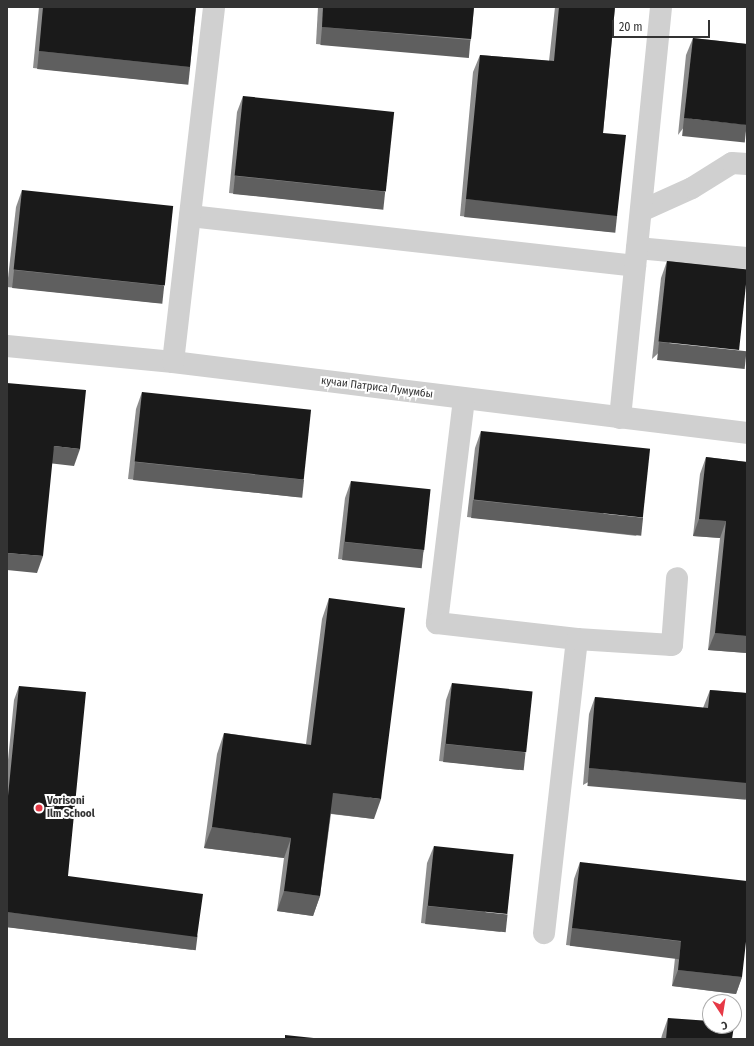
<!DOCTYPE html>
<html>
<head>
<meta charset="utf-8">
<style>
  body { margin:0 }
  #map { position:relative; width:754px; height:1046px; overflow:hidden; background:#fff; font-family:"Fira Sans Condensed",sans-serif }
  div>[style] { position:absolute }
  .minor>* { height:22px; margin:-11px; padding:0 11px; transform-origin:11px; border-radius:11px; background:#d0d0d0 }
  .wall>* { inset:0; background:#8c8c8c }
  .shaded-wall>* { inset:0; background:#5f5f5f; transform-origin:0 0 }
  .building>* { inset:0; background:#1a1a1a; transform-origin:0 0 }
  .dots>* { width:11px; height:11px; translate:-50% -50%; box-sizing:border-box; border:2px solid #fff; border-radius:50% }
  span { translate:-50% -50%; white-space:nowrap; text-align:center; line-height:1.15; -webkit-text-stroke:4px #fff; paint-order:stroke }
  .street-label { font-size:11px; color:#333 }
  .poi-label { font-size:11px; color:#333; font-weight:700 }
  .left { translate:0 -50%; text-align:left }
  .frame { position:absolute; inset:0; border:8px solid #333; pointer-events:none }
  .north { position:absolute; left:702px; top:994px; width:40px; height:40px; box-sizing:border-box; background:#fff; border:1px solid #adadad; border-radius:50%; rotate:168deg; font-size:11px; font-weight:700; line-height:16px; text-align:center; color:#333 }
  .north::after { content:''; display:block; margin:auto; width:14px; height:18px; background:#e63946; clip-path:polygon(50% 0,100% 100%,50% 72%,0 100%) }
  .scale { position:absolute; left:612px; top:20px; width:98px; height:18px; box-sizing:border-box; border:2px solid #333; border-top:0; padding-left:5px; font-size:12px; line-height:14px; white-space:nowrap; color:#333; -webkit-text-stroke:3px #fff; paint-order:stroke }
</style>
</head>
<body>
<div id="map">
  <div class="minor">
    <div style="left:641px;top:211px;width:56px;rotate:-24.3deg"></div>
    <div style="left:692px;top:188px;width:47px;rotate:-32deg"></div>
    <div style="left:732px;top:163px;width:15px;rotate:4deg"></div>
    <div style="left:190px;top:216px;width:448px;rotate:6.4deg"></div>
    <div style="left:637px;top:248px;width:110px;rotate:5.2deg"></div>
    <div style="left:7px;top:346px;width:167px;rotate:5.5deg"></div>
    <div style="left:173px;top:362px;width:578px;rotate:7.05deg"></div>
    <div style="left:173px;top:362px;width:357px;rotate:-83.4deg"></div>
    <div style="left:464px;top:399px;width:226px;rotate:96.9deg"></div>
    <div style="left:437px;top:623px;width:141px;rotate:6.5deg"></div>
    <div style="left:577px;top:639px;width:296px;rotate:96.4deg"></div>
    <div style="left:620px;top:418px;width:413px;rotate:-84.3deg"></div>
    <div style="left:577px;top:639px;width:95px;rotate:3.6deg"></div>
    <div style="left:672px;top:645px;width:67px;rotate:-85.7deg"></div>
  </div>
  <div class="wall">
    <div style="clip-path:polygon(39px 7px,196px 7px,190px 67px,183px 84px,33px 68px)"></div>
    <div style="clip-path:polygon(318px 7px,474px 7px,471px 39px,465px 56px,316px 44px)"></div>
    <div style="clip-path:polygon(555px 7px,615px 7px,603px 133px,611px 232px,460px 216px,473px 72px,480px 55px,549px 61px)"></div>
    <div style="clip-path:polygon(693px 38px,747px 44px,678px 135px,686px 55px)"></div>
    <div style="clip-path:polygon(243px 96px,385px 192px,379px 209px,229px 193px,237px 112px)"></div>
    <div style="clip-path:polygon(22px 190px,164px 286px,158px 303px,7px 287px,16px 207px)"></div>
    <div style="clip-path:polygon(667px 261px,747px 270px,652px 359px,661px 278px)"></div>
    <div style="clip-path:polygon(142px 392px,304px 480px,297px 497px,128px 479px,136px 409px)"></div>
    <div style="clip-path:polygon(481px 431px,637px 536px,467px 517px,475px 448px)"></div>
    <div style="clip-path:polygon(706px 457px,747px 462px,747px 653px,708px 650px,720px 538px,693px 536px,700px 474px)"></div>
    <div style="clip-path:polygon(351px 481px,424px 550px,418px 567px,338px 559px,345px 498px)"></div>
    <div style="clip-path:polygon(329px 598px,374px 819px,331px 814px,320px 896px,313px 916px,277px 911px,284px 858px,204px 848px,217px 754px,224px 733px,306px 744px,322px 619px)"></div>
    <div style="clip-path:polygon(452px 683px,525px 753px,519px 770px,439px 761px,446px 700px)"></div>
    <div style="clip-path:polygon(19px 686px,68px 876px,193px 950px,7px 927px,7px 770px,14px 700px)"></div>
    <div style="clip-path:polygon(710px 690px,747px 693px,583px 785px,589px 714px,595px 697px,703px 708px)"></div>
    <div style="clip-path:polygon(434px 846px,501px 932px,421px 923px,427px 863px)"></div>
    <div style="clip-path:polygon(580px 862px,742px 977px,736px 994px,672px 986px,675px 958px,566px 945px,574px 879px)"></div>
    <div style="clip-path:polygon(668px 1018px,732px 1039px,661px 1039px,662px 1035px)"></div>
  </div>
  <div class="shaded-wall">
    <div style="left:322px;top:27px;width:149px;height:18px;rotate:5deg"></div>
    <div style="left:39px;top:51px;width:152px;height:18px;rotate:6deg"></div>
    <div style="left:684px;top:118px;width:63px;height:18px;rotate:6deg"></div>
    <div style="left:235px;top:176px;width:151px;height:18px;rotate:6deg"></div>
    <div style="left:466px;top:199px;width:152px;height:18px;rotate:6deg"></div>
    <div style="left:14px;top:270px;width:151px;height:18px;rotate:6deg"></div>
    <div style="left:659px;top:342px;width:88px;height:18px;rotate:6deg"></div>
    <div style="clip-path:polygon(54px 446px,80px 449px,74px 466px,48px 463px)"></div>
    <div style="left:135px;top:462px;width:170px;height:18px;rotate:6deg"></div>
    <div style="left:473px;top:500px;width:171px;height:18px;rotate:6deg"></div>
    <div style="clip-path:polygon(699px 519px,726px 521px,720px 538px,693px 536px)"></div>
    <div style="left:344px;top:542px;width:80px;height:18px;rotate:6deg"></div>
    <div style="clip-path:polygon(7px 553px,43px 556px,37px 573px,7px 570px)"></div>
    <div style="clip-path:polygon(715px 633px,747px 636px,747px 653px,708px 650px)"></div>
    <div style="left:445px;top:744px;width:81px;height:18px;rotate:6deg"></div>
    <div style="left:589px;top:768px;width:159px;height:18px;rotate:5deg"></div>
    <div style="clip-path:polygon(333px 793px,381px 799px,374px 819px,326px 813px)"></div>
    <div style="clip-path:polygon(212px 827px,291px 838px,284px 858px,204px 848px)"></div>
    <div style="clip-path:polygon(284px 891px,320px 896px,313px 916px,277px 911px)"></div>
    <div style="left:427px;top:906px;width:81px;height:18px;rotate:6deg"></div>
    <div style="left:7px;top:912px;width:192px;height:15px;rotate:7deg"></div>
    <div style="left:572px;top:928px;width:110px;height:18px;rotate:7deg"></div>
    <div style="clip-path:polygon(678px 970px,742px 977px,736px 994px,672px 986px)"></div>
  </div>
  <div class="building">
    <div style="clip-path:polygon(43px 7px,196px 7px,190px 67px,39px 51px)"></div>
    <div style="clip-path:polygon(323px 7px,474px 7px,471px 39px,322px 27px)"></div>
    <div style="clip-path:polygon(559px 7px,615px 7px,603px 133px,626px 135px,617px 216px,466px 199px,480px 55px,554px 61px)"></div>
    <div style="clip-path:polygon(693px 38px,747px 44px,747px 125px,684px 118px)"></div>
    <div style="left:243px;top:96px;width:152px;height:80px;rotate:6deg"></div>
    <div style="left:22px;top:190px;width:152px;height:80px;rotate:6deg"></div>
    <div style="left:667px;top:261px;width:81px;height:81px;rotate:6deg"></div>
    <div style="clip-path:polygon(7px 383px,86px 390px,80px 449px,54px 446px,43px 556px,7px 553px)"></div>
    <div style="left:142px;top:392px;width:170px;height:70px;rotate:6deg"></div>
    <div style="left:481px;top:431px;width:170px;height:69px;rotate:6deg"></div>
    <div style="clip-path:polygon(706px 457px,747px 462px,747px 636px,715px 633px,726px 521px,699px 519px)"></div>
    <div style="left:351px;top:481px;width:80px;height:61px;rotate:6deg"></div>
    <div style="clip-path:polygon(329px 598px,405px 608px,381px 799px,333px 793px,320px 896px,284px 891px,291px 838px,212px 827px,224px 733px,311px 745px)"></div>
    <div style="left:452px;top:683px;width:81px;height:61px;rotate:6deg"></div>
    <div style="clip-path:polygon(19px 686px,86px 692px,68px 876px,203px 894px,197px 937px,7px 912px,7px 806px)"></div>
    <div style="clip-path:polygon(710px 690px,747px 693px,747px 783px,589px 768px,595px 697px,708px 708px)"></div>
    <div style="left:434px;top:846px;width:80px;height:60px;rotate:6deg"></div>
    <div style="clip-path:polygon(580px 862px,747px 881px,747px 933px,742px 977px,678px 970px,681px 941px,572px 928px)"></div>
    <div style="clip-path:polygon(668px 1018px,710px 1021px,710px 1026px,734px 1026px,732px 1039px,666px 1039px)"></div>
    <div style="clip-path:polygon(285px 1035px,323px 1039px,285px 1039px)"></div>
  </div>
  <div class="dots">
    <div style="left:39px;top:808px;background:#e63946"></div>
  </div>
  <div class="street-label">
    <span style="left:377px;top:388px;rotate:7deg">кучаи Патриса Лумумбы</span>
  </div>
  <div class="poi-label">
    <span class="left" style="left:47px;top:808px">Vorisoni<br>Ilm School</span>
  </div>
  <div class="frame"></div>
  <div class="north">С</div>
  <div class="scale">20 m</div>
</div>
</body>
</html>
